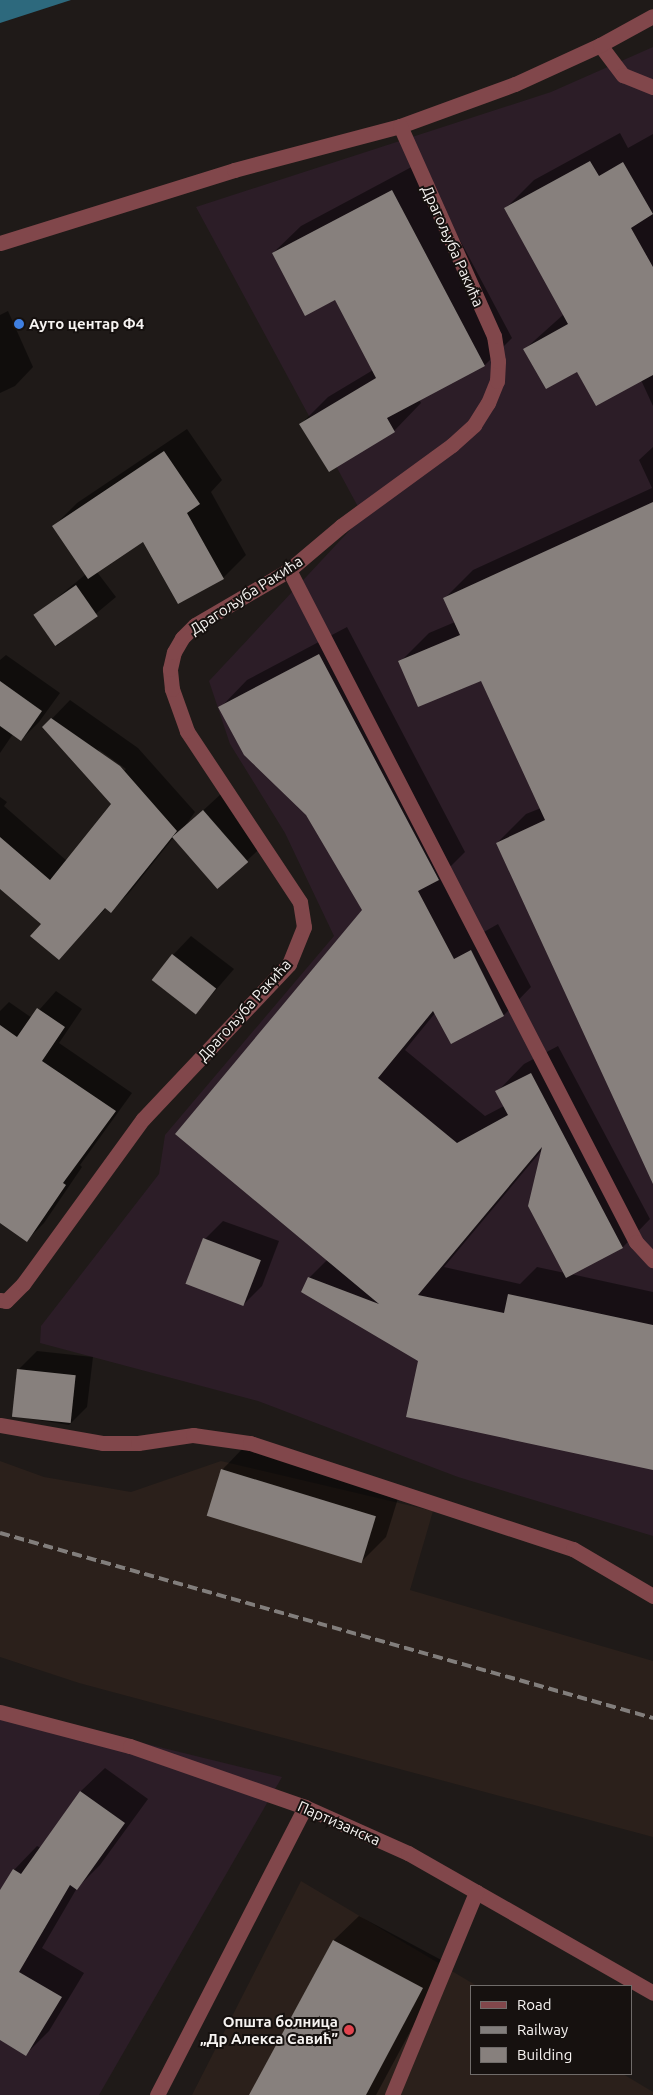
<!DOCTYPE html>
<html>
<head>
<meta charset="utf-8">
<style>
  body { margin:0 }
  #map { position:relative; width:653px; height:2095px; overflow:hidden; background:#1f1a18; font-family:Ubuntu,sans-serif }
  div>[style] { position:absolute }
  .industrial>* { inset:0; background:#2c1d27 }
  .built>* { inset:0; background:#2b201b }
  .water>* { inset:0; background:#2d697d }
  .shadow>* { inset:0; background:#0007 }
  .building>* { inset:0; background:#87807d; transform-origin:0 0 }
  .minor>* { height:15px; margin:-7.5px; padding:0 7.5px; transform-origin:7.5px; border-radius:7.5px; background:#81474b }
  .rail>* { height:4px; margin-top:-2px; transform-origin:0; background:repeating-linear-gradient(90deg,#827e7c 0 10px,transparent 0 15px) }
  .dots>* { width:14px; height:14px; translate:-50% -50%; box-sizing:border-box; border:2px solid #16110f; border-radius:50% }
  span { translate:-50% -50%; white-space:nowrap; text-align:center; line-height:1.15; -webkit-text-stroke:4px #16110f; paint-order:stroke }
  .street-label { font-size:15px; color:#f7f4f2 }
  .poi-label { font-size:15px; color:#f7f4f2; font-weight:700 }
  .left { translate:0 -50%; text-align:left }
  .right { translate:-100% -50%; text-align:right }
  .legend { position:absolute; left:470px; top:1985px; width:162px; height:90px; box-sizing:border-box; background:#16110f; border:1px solid #706c6a; margin:0; padding:6px 9px; list-style:none; font-size:15px; color:#f7f4f2 }
  .legend li { display:flex; align-items:center; gap:10px; height:25px }
  .legend b { width:25px; border:1px solid #706c6a }
</style>
</head>
<body>
<div id="map">
  <div class="industrial">
    <div style="clip-path:polygon(653px 47px,653px 1536px,458px 1477px,258px 1401px,40px 1343px,41px 1326px,159px 1174px,165px 1135px,334px 936px,285px 833px,230px 744px,209px 681px,363px 516px,196px 207px,551px 92px)"></div>
    <div style="clip-path:polygon(0 1708px,282px 1777px,99px 2095px,0 2095px)"></div>
  </div>
  <div class="built">
    <div style="clip-path:polygon(0 1461px,44px 1477px,131px 1492px,221px 1461px,433px 1511px,410px 1590px,653px 1661px,653px 1837px,79px 1683px,0 1657px)"></div>
    <div style="clip-path:polygon(301px 1881px,477px 1986px,472px 1986px,472px 2074px,623px 2074px,653px 2092px,653px 2095px,192px 2095px)"></div>
  </div>
  <div class="water">
    <div style="clip-path:polygon(0 0,71px 0,0 23px)"></div>
  </div>
  <div class="shadow">
    <div style="clip-path:polygon(620px 133px,628px 148px,653px 134px,653px 406px,641px 380px,578px 370px,525px 349px,564px 314px,505px 209px,534px 180px)"></div>
    <div style="clip-path:polygon(419px 163px,512px 338px,485px 365px,419px 399px,421px 403px,394px 431px,301px 424px,328px 397px,373px 370px,335px 298px,273px 253px,301px 226px)"></div>
    <div style="clip-path:polygon(8px 311px,33px 367px,15px 386px,0 393px,0 315px)"></div>
    <div style="clip-path:polygon(187px 429px,222px 480px,211px 492px,246px 555px,223px 578px,143px 541px,97px 572px,116px 597px,57px 646px,35px 616px,86px 574px,54px 526px,77px 503px)"></div>
    <div style="clip-path:polygon(653px 447px,653px 1125px,497px 843px,526px 814px,541px 808px,482px 679px,400px 662px,429px 633px,455px 622px,444px 599px,473px 570px,652px 488px,639px 460px)"></div>
    <div style="clip-path:polygon(evenodd,347px 627px,465px 852px,448px 869px,482px 933px,498px 924px,531px 987px,504px 1015px,451px 1042px,436px 1012px,405px 1050px,485px 1116px,504px 1106px,497px 1092px,524px 1064px,558px 1046px,650px 1219px,623px 1247px,571px 1274px,653px 1292px,653px 1469px,420px 1361px,309px 1278px,328px 1259px,363px 910px,307px 814px,220px 708px,247px 680px,347px 627px,542px 1150px,565px 1273px,537px 1267px,520px 1284px,444px 1267px,542px 1150px)"></div>
    <div style="clip-path:polygon(6px 655px,60px 693px,39px 722px,21px 740px,13px 734px,0 753px,0 660px)"></div>
    <div style="clip-path:polygon(evenodd,70px 700px,138px 748px,195px 812px,183px 829px,222px 793px,266px 843px,218px 887px,174px 837px,129px 893px,111px 911px,106px 908px,59px 959px,43px 924px,0 887px,0 797px,7px 802px,4px 806px,67px 861px,112px 804px,44px 727px,70px 700px,98px 749px,126px 769px,124px 771px,100px 754px,98px 749px)"></div>
    <div style="clip-path:polygon(191px 936px,234px 969px,196px 1013px,173px 955px)"></div>
    <div style="clip-path:polygon(56px 991px,82px 1009px,59px 1043px,132px 1093px,80px 1165px,82px 1167px,44px 1223px,27px 1240px,0 1222px,0 1011px,9px 1002px,32px 1018px)"></div>
    <div style="clip-path:polygon(223px 1221px,279px 1241px,262px 1286px,244px 1304px,205px 1239px)"></div>
    <div style="clip-path:polygon(37px 1351px,93px 1357px,87px 1407px,69px 1425px,13px 1416px,19px 1369px)"></div>
    <div style="clip-path:polygon(246px 1445px,400px 1492px,386px 1537px,361px 1562px,222px 1470px)"></div>
    <div style="clip-path:polygon(105px 1768px,148px 1799px,100px 1865px,77px 1888px,42px 1948px,84px 1973px,49px 2031px,26px 2054px,0 2039px,0 1893px,14px 1870px,37px 1846px,41px 1848px,81px 1791px)"></div>
    <div style="clip-path:polygon(359px 1916px,447px 1963px,376px 2095px,251px 2095px,334px 1940px)"></div>
  </div>
  <div class="building">
    <div style="clip-path:polygon(590px 161px,599px 176px,623px 162px,653px 214px,631px 228px,653px 267px,653px 375px,596px 406px,577px 372px,546px 389px,523px 349px,568px 324px,504px 208px)"></div>
    <div style="clip-path:polygon(392px 190px,485px 366px,387px 418px,395px 432px,329px 472px,299px 424px,376px 378px,335px 300px,305px 316px,272px 253px)"></div>
    <div style="clip-path:polygon(164px 451px,200px 504px,187px 513px,224px 579px,178px 604px,143px 542px,88px 579px,52px 526px)"></div>
    <div style="clip-path:polygon(653px 502px,653px 1184px,496px 843px,545px 820px,481px 681px,418px 707px,398px 661px,460px 635px,443px 598px)"></div>
    <div style="left:76px;top:585px;width:38px;height:52px;rotate:55deg"></div>
    <div style="clip-path:polygon(319px 654px,439px 880px,418px 891px,454px 959px,471px 950px,504px 1016px,451px 1044px,433px 1011px,378px 1078px,457px 1143px,508px 1115px,495px 1091px,531px 1073px,623px 1248px,566px 1278px,528px 1206px,542px 1147px,418px 1295px,504px 1313px,508px 1294px,653px 1325px,653px 1470px,406px 1417px,418px 1361px,301px 1292px,308px 1277px,379px 1304px,175px 1134px,362px 910px,306px 815px,244px 755px,218px 707px)"></div>
    <div style="clip-path:polygon(0 681px,42px 711px,21px 741px,0 726px)"></div>
    <div style="clip-path:polygon(51px 718px,120px 766px,177px 831px,111px 913px,105px 908px,59px 960px,30px 936px,41px 924px,0 889px,0 837px,50px 880px,111px 804px,42px 727px)"></div>
    <div style="left:203px;top:810px;width:69px;height:41px;rotate:49deg"></div>
    <div style="left:172px;top:954px;width:56px;height:33px;rotate:38deg"></div>
    <div style="clip-path:polygon(37px 1008px,65px 1027px,42px 1061px,116px 1111px,63px 1183px,66px 1185px,27px 1242px,0 1223px,0 1025px,17px 1037px)"></div>
    <div style="left:203px;top:1238px;width:62px;height:49px;rotate:21deg"></div>
    <div style="left:17px;top:1369px;width:59px;height:48px;rotate:6deg"></div>
    <div style="left:221px;top:1469px;width:162px;height:49px;rotate:17deg"></div>
    <div style="clip-path:polygon(80px 1791px,125px 1823px,77px 1890px,70px 1885px,19px 1972px,62px 1997px,26px 2056px,0 2040px,0 1890px,13px 1869px,21px 1874px)"></div>
    <div style="clip-path:polygon(333px 1940px,423px 1988px,366px 2095px,249px 2095px)"></div>
  </div>
  <div class="minor">
    <div style="left:600px;top:45px;width:38px;rotate:53deg"></div>
    <div style="left:623px;top:75px;width:32px;rotate:22deg"></div>
    <div style="left:0;top:243px;width:245px;rotate:-17.3deg"></div>
    <div style="left:234px;top:170px;width:172px;rotate:-14.8deg"></div>
    <div style="left:400px;top:126px;width:122px;rotate:-20.1deg"></div>
    <div style="left:515px;top:84px;width:94px;rotate:-24.6deg"></div>
    <div style="left:600px;top:45px;width:60px;rotate:-28.7deg"></div>
    <div style="left:289px;top:570px;width:756px;rotate:62.69deg"></div>
    <div style="left:636px;top:1242px;width:25px;rotate:47deg"></div>
    <div style="left:0;top:1300px;width:6px;rotate:9deg"></div>
    <div style="left:6px;top:1301px;width:24px;rotate:-45deg"></div>
    <div style="left:23px;top:1284px;width:204px;rotate:-54deg"></div>
    <div style="left:143px;top:1119px;width:213px;rotate:-46.7deg"></div>
    <div style="left:289px;top:964px;width:40px;rotate:-68deg"></div>
    <div style="left:304px;top:927px;width:25px;rotate:-99deg"></div>
    <div style="left:300px;top:902px;width:205px;rotate:-123.5deg"></div>
    <div style="left:187px;top:731px;width:45px;rotate:-109.7deg"></div>
    <div style="left:172px;top:689px;width:20px;rotate:-96deg"></div>
    <div style="left:170px;top:669px;width:17px;rotate:-77deg"></div>
    <div style="left:174px;top:652px;width:16px;rotate:-60deg"></div>
    <div style="left:182px;top:638px;width:18px;rotate:-45deg"></div>
    <div style="left:195px;top:625px;width:109px;rotate:-30.3deg"></div>
    <div style="left:289px;top:570px;width:68px;rotate:-40.2deg"></div>
    <div style="left:341px;top:526px;width:137px;rotate:-36.1deg"></div>
    <div style="left:452px;top:445px;width:30px;rotate:-42deg"></div>
    <div style="left:474px;top:425px;width:26px;rotate:-58deg"></div>
    <div style="left:488px;top:403px;width:24px;rotate:-68deg"></div>
    <div style="left:497px;top:381px;width:20px;rotate:-87deg"></div>
    <div style="left:498px;top:361px;width:25px;rotate:-99deg"></div>
    <div style="left:494px;top:336px;width:230px;rotate:-114.1deg"></div>
    <div style="left:0;top:1425px;width:105px;rotate:9.9deg"></div>
    <div style="left:103px;top:1443px;width:35px"></div>
    <div style="left:138px;top:1443px;width:56px;rotate:-8.3deg"></div>
    <div style="left:193px;top:1435px;width:58px;rotate:8deg"></div>
    <div style="left:250px;top:1443px;width:340px;rotate:18.2deg"></div>
    <div style="left:573px;top:1549px;width:93px;rotate:30.4deg"></div>
    <div style="left:0;top:1712px;width:134px;rotate:14.7deg"></div>
    <div style="left:130px;top:1746px;width:185px;rotate:19.2deg"></div>
    <div style="left:305px;top:1807px;width:113px;rotate:24.1deg"></div>
    <div style="left:408px;top:1853px;width:282px;rotate:29.7deg"></div>
    <div style="left:157px;top:2095px;width:324px;rotate:-62.8deg"></div>
    <div style="left:392px;top:2095px;width:220px;rotate:-67.5deg"></div>
  </div>
  <div class="rail">
    <div style="left:0;top:1533px;width:679px;rotate:15.82deg"></div>
  </div>
  <div class="dots">
    <div style="left:19px;top:324px;background:#3f7fe0"></div>
    <div style="left:349px;top:2030px;background:#e0444e"></div>
  </div>
  <div class="street-label">
    <span style="left:453px;top:246px;rotate:66deg">Драгољуба Ракића</span>
    <span style="left:246px;top:595px;rotate:-33deg">Драгољуба Ракића</span>
    <span style="left:244px;top:1010px;rotate:-48deg">Драгољуба Ракића</span>
    <span style="left:339px;top:1823px;rotate:24deg">Партизанска</span>
  </div>
  <div class="poi-label">
    <span class="left" style="left:29px;top:324px">Ауто центар Ф4</span>
    <span class="right" style="left:338px;top:2030px">Општа болница<br>„Др Алекса Савић”</span>
  </div>
  <ul class="legend">
  <li><b style="height:6px;background:#81474b"></b>Road</li>
  <li><b style="height:6px;background:#827e7c"></b>Railway</li>
  <li><b style="height:14px;background:#87807d"></b>Building</li>
  </ul>
</div>
</body>
</html>
